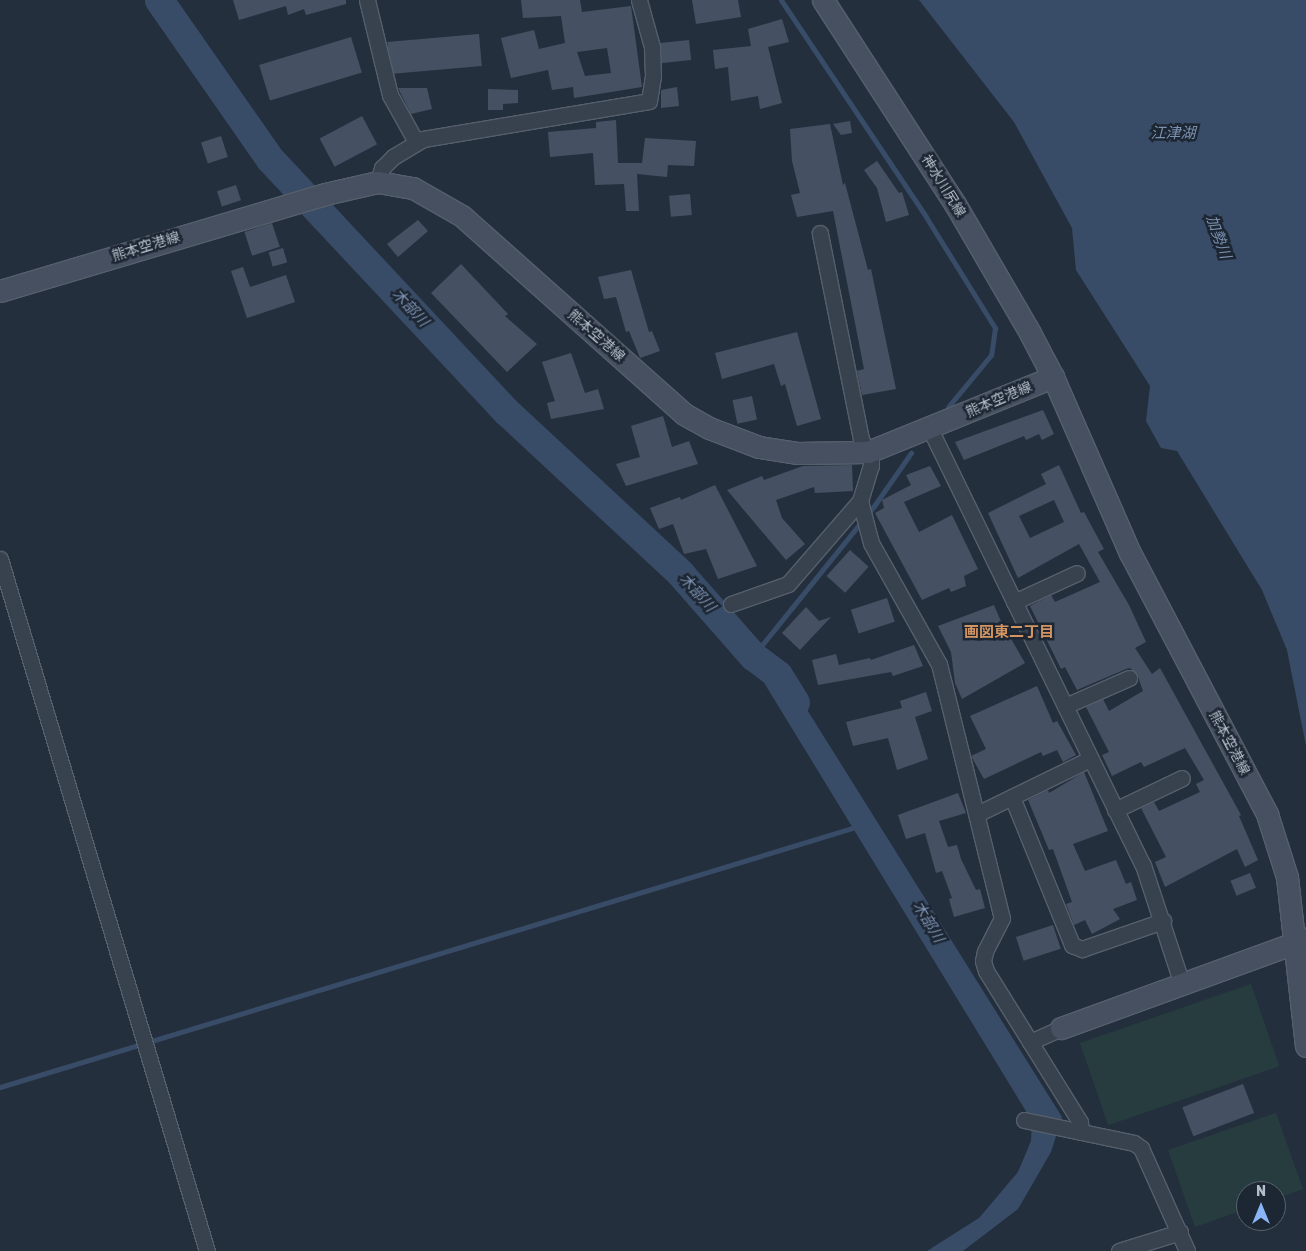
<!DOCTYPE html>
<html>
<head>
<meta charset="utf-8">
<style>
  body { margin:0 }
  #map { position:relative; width:1306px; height:1251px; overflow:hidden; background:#242f3e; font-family:Rubik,"Noto Sans JP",sans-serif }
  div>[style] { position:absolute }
  .green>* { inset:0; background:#263c3f; transform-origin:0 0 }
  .water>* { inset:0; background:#394c67 }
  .stream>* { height:5px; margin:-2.5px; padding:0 2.5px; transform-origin:2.5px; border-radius:2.5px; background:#394c67 }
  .river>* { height:29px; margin:-14.5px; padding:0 14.5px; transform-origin:14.5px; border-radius:14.5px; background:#394c67 }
  .building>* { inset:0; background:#455162; transform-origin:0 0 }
  .roads { filter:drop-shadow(1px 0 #565f6c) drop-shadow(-1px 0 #565f6c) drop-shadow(0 1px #565f6c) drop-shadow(0 -1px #565f6c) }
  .street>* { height:15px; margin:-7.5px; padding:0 7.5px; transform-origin:7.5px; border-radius:7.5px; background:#38414e }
  .secondary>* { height:21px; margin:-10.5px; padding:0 10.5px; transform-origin:10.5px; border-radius:10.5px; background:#465061 }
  span { translate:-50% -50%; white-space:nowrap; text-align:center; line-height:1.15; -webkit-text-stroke:5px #1d2633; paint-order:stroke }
  .street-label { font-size:14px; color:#b4bcc9 }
  .water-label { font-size:15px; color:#7c92b1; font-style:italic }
  .neighbourhood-label { font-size:15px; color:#d59563; font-weight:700 }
  .north { position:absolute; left:1236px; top:1181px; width:50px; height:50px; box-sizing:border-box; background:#1d2633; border:1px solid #59626f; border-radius:50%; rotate:0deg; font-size:14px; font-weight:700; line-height:20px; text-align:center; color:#b4bcc9 }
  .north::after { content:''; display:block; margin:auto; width:18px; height:22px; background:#8ab4f8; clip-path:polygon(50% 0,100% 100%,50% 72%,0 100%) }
</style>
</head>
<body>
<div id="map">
  <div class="green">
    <div style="left:1251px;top:984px;width:87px;height:181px;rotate:71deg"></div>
    <div style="clip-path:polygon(1276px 1113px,1303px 1189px,1276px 1199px,1276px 1191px,1246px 1191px,1246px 1209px,1195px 1227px,1168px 1150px)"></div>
  </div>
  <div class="water">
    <div style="clip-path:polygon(919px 0,1306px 0,1306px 746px,1287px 650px,1262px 590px,1177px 451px,1161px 448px,1146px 421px,1150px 386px,1076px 270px,1072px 228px,1014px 122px)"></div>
    <div style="clip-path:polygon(779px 665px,1062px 1117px,1051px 1152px,1018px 1209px,963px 1251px,927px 1251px,979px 1218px,1018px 1172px,1031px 1141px,1032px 1121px,763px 681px)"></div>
  </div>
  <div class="stream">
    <div style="left:781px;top:0;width:261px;rotate:56.2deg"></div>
    <div style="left:926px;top:217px;width:131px;rotate:58.1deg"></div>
    <div style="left:995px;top:328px;width:27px;rotate:98deg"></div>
    <div style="left:991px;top:355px;width:67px;rotate:129.6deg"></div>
    <div style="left:753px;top:656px;width:193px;rotate:-51.1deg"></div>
    <div style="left:874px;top:506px;width:65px;rotate:-55.1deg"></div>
    <div style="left:0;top:1087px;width:898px;rotate:-16.9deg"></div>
  </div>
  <div class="river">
    <div style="left:159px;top:0;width:194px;rotate:55.1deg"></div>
    <div style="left:270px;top:159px;width:347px;rotate:46.9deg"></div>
    <div style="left:507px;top:412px;width:236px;rotate:42.9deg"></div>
    <div style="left:680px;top:573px;width:111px;rotate:48.7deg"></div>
    <div style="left:753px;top:656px;width:31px;rotate:37deg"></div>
    <div style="left:778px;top:675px;width:32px;rotate:58deg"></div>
  </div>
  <div class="building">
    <div style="clip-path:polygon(233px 0,346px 0,346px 4px,306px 15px,304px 9px,288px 15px,286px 6px,239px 20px)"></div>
    <div style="clip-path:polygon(evenodd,521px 0,580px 0,582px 12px,631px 6px,642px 87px,574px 98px,573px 87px,552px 90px,548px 70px,511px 78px,501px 38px,534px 30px,539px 49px,565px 43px,561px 16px,523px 18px,521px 0,607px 48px,611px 73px,585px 76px,577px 52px,607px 48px)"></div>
    <div style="clip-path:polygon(692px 0,738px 0,741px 17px,696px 24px)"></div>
    <div style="clip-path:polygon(782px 19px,789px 42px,768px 47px,782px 103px,760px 109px,758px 96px,731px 101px,728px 67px,715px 69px,713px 50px,751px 46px,748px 29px)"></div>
    <div style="left:479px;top:34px;width:32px;height:92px;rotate:85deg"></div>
    <div style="left:351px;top:37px;width:37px;height:96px;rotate:73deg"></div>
    <div style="left:689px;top:40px;width:20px;height:29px;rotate:84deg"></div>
    <div style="clip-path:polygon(677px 87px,679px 106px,661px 108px,661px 90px)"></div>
    <div style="clip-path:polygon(398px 88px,427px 88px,432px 109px,411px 114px)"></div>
    <div style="clip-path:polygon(488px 89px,518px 90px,518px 103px,503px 104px,503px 110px,488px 110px)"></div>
    <div style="left:362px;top:116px;width:32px;height:48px;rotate:62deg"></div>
    <div style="clip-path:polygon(616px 120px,618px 163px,642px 163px,645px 138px,696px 141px,694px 166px,668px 165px,667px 177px,637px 174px,639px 211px,626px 211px,624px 184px,595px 185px,593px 153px,550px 157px,548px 132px,596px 128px,596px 122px)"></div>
    <div style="clip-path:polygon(850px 121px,852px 133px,841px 135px,833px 124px)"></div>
    <div style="clip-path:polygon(830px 124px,843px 185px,845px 183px,868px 270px,871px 269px,896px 389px,862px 395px,857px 371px,864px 369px,833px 211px,797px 217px,791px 195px,800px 193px,792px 161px,790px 129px)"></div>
    <div style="left:221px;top:136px;width:22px;height:21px;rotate:72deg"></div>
    <div style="clip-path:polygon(877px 161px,899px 193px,902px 192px,909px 215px,886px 222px,877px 188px,864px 170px)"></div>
    <div style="left:236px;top:185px;width:16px;height:20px;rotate:72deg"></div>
    <div style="left:690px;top:194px;width:21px;height:21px;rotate:85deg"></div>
    <div style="clip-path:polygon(418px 220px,428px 231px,398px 257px,387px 244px)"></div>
    <div style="left:272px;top:223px;width:25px;height:29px;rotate:72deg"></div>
    <div style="left:283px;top:248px;width:15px;height:15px;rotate:74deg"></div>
    <div style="clip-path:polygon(461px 264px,508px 314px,505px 316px,537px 344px,507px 372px,431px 293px)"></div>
    <div style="clip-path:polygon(243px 267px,250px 287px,286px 275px,295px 302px,247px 318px,231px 271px)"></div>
    <div style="clip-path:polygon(631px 270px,649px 332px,652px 331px,660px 351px,640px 358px,629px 331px,626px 332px,616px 297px,604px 299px,598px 277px)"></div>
    <div style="clip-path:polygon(797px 332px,821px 419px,797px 426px,785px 384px,781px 386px,774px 364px,722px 379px,715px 353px)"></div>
    <div style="clip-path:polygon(571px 353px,585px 393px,598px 389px,604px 409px,551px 419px,547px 403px,555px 401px,542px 362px)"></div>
    <div style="left:752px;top:396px;width:24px;height:20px;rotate:78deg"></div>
    <div style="clip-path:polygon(1043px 410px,1054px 434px,1042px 440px,1039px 434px,1026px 440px,1024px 436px,964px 460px,955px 442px)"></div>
    <div style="clip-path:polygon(663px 416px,672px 447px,689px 441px,698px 464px,626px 486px,616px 464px,640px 457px,631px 426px)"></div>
    <div style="clip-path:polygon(852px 465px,853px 491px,815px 493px,814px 487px,776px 500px,782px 518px,805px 544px,786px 560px,727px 490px,762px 476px,764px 480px,803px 466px)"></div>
    <div style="clip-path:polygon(evenodd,1059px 465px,1081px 513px,1084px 512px,1098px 538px,1104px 549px,1098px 552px,1129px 605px,1146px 642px,1135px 648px,1152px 674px,1160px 668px,1241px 815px,1239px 816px,1258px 860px,1245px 867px,1237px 849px,1165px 887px,1155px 862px,1166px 857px,1141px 808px,1154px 802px,1159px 811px,1200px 792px,1196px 784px,1204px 780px,1185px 748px,1144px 767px,1141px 762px,1112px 776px,1102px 755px,1109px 752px,1086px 707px,1103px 699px,1109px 711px,1143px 691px,1137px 674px,1130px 668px,1126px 669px,1077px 690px,1065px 667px,1061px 669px,1030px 606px,1051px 595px,1055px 602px,1100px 582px,1079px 544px,1018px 578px,988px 513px,1046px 484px,1041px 474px,1059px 465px,1054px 500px,1064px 522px,1030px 538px,1019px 516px,1054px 500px)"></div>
    <div style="clip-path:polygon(930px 466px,941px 486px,904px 502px,919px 532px,952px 515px,978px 569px,964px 576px,966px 586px,951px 592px,949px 588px,922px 600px,875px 513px,884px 508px,882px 500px,911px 485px,906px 475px)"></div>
    <div style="clip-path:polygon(715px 485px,757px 566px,718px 579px,706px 549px,684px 554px,673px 524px,659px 529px,650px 508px,680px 497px,681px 500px)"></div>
    <div style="left:850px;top:550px;width:25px;height:35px;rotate:42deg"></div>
    <div style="left:887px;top:598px;width:25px;height:38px;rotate:72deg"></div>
    <div style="clip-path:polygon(994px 605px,1008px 638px,1010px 637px,1025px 663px,962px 699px,955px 683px,951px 652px,938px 626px)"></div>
    <div style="clip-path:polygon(806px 607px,819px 621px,831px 617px,800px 650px,782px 633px)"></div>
    <div style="clip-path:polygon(914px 645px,923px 666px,893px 676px,891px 672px,818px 685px,812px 660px,836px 654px,839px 665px,870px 658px,871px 660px)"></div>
    <div style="clip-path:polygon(1037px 686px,1053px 723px,1057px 721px,1076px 755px,1063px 762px,1057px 750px,1043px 756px,1041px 752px,984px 779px,971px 756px,986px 749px,970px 716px)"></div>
    <div style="clip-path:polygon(926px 692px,932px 711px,915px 717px,928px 759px,897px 770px,888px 738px,853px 746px,846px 722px,902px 708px,900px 701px)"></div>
    <div style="clip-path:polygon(1084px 772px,1108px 831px,1073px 844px,1085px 871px,1116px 860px,1126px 884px,1131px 882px,1137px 900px,1113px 909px,1120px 919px,1092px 934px,1085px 920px,1074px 925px,1066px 904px,1072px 902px,1053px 849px,1049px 850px,1028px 800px,1048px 790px,1049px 793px)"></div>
    <div style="clip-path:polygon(958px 793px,966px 813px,939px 821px,948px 847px,957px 845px,961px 859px,976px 890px,980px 889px,985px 908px,954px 917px,949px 899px,952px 898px,942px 871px,936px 873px,925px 833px,906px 839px,898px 815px)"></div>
    <div style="left:1250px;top:873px;width:16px;height:21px;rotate:68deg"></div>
    <div style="left:1053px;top:925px;width:25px;height:39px;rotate:72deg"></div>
    <div style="left:1243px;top:1084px;width:31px;height:65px;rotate:69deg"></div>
  </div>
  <div class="roads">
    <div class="street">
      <div style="left:367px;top:0;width:98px;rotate:76.4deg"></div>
      <div style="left:390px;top:95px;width:54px;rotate:61deg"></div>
      <div style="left:378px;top:182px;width:15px;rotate:-74deg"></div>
      <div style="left:382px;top:168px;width:16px;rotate:-45deg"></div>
      <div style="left:393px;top:157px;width:35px;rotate:-31deg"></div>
      <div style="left:423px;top:139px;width:229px;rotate:-9.5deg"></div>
      <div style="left:649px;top:101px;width:25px;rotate:-81deg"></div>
      <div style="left:653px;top:76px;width:29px;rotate:-92deg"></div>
      <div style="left:652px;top:47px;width:49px;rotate:-105.5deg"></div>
      <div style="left:930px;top:429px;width:485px;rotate:64deg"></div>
      <div style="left:1143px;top:865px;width:125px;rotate:71.9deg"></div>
      <div style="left:860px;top:501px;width:43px;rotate:75.3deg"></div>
      <div style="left:871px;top:543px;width:139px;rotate:60.7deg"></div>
      <div style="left:939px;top:664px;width:262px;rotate:76.1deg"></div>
      <div style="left:1002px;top:918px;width:38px;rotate:117deg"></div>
      <div style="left:985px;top:952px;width:9px;rotate:103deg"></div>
      <div style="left:983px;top:961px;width:10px;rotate:73deg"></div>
      <div style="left:986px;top:971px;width:178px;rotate:58.1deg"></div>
      <div style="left:1080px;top:1122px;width:10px;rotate:84deg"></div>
      <div style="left:0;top:559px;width:722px;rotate:73.35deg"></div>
      <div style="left:1014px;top:602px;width:69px;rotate:-24.7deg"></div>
      <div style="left:731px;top:604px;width:60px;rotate:-19.3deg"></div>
      <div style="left:788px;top:584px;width:110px;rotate:-49.1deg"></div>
      <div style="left:860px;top:501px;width:37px;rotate:-73deg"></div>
      <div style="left:871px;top:466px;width:8px;rotate:-90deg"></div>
      <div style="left:871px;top:458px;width:21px;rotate:-118deg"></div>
      <div style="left:861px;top:439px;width:210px;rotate:-101.3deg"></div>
      <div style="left:1065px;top:706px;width:70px;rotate:-23.6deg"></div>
      <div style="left:1012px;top:797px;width:160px;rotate:67.9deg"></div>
      <div style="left:1072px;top:945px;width:11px;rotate:22deg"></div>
      <div style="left:1082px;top:949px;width:86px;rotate:-19.1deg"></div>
      <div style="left:1115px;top:810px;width:74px;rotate:-25.5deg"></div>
      <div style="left:977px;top:814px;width:126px;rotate:-26deg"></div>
      <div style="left:1030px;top:1042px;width:34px;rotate:-24deg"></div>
      <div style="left:1024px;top:1120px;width:112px;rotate:11.8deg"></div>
      <div style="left:1134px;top:1143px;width:9px;rotate:36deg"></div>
      <div style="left:1141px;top:1148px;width:113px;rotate:65.9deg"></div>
      <div style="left:1119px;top:1251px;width:64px;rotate:-17.3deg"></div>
    </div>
    <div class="secondary">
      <div style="left:823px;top:0;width:243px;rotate:57.1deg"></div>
      <div style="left:955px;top:204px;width:149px;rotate:59.8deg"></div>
      <div style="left:1030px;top:333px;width:50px;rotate:62.4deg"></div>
      <div style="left:1053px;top:377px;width:192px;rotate:66.4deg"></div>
      <div style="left:1130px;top:553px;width:295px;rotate:62.3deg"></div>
      <div style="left:1267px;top:814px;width:66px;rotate:72.4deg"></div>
      <div style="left:1287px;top:877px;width:170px;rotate:83.6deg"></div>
      <div style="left:0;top:291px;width:339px;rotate:-16.6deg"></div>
      <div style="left:325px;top:194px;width:54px;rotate:-12.8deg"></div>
      <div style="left:378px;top:182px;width:36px;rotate:10deg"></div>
      <div style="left:413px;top:188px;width:56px;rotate:29.7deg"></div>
      <div style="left:462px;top:216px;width:297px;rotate:41.7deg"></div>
      <div style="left:684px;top:414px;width:29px;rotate:29deg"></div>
      <div style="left:709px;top:428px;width:53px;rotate:20.8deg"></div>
      <div style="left:759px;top:447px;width:38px;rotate:9deg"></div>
      <div style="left:797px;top:453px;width:71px;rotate:-0.8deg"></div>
      <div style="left:868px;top:452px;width:200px;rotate:-22.1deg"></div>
      <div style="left:1061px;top:1028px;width:261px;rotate:-20deg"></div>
    </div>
  </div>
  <div class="street-label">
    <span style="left:943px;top:186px;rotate:58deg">神水川尻線</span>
    <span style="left:146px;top:247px;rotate:-17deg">熊本空港線</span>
    <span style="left:596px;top:336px;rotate:41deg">熊本空港線</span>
    <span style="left:999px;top:400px;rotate:-23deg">熊本空港線</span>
    <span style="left:1229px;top:743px;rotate:62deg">熊本空港線</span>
  </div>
  <div class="water-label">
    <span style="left:1173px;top:134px">江津湖</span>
    <span style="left:1218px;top:237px;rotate:70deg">加勢川</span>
    <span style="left:410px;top:308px;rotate:47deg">木部川</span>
    <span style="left:697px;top:593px;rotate:48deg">木部川</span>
    <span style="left:928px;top:922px;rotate:59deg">木部川</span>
  </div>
  <div class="neighbourhood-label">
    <span style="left:1009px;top:633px">画図東二丁目</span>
  </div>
  <div class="north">N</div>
</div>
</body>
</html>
